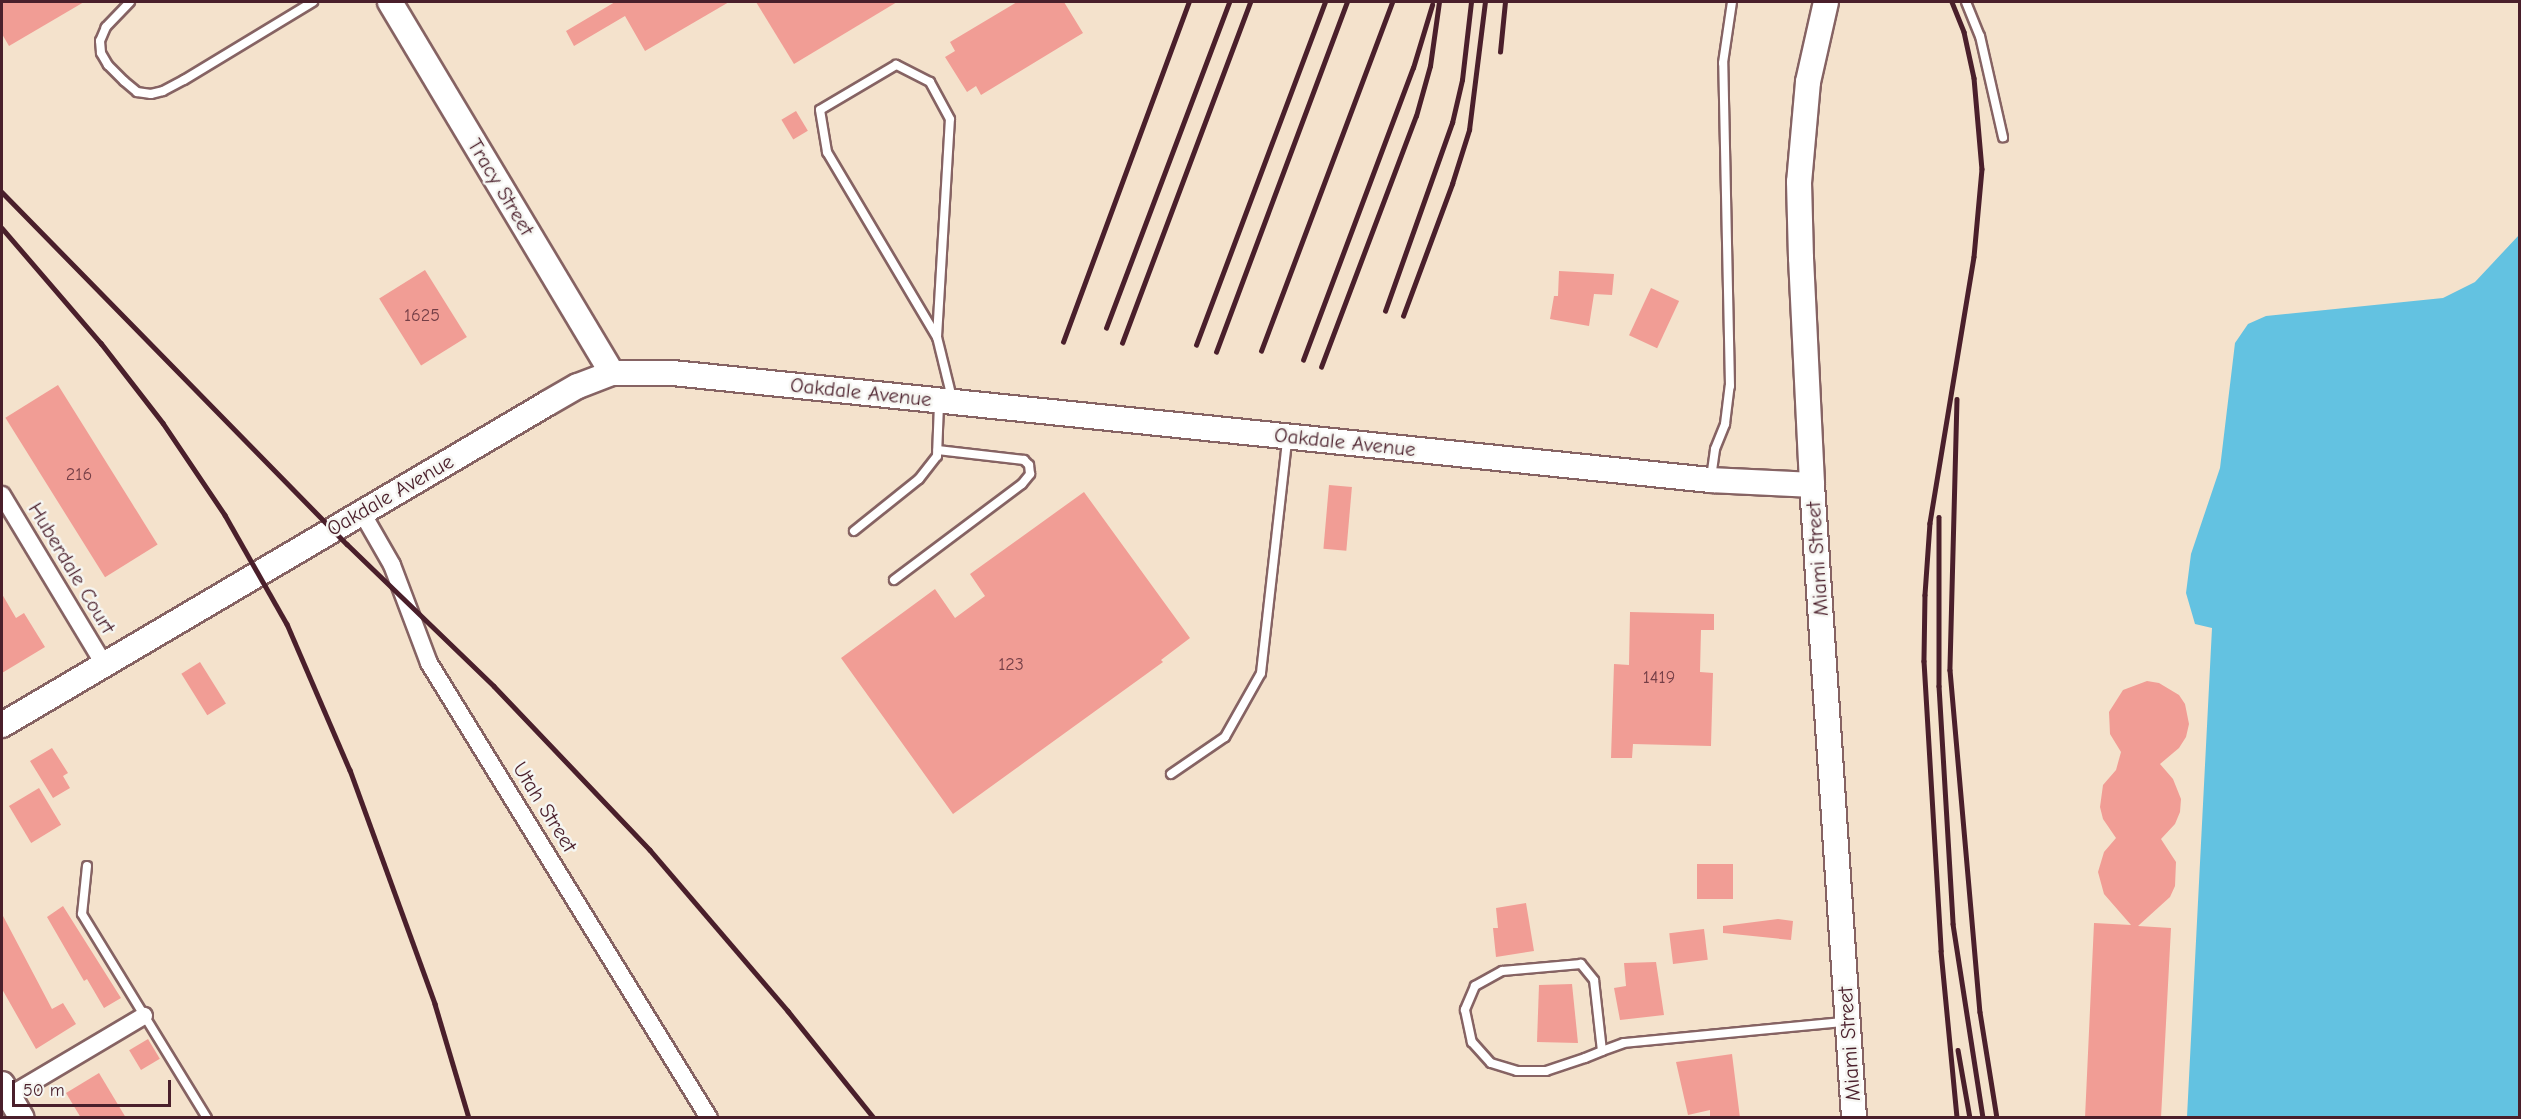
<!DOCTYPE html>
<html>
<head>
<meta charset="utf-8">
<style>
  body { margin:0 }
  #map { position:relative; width:2521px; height:1119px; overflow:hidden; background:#f4e2cc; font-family:"Comic Neue",sans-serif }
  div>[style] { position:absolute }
  .water>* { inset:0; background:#63c2e1 }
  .building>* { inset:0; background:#f19d95; transform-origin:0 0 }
  .roads { filter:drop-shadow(2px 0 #866363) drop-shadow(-2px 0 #866363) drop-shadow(0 2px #866363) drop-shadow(0 -2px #866363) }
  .lane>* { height:8px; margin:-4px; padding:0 4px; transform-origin:4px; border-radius:4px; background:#fff }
  .street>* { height:16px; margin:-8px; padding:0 8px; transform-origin:8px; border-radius:8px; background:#fff }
  .secondary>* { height:24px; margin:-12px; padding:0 12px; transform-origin:12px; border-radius:12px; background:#fff }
  .rail>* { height:4.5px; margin:-2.25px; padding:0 2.25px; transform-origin:2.25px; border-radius:2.25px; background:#4a1f2b }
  span { translate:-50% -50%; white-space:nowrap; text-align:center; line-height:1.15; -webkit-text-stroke:5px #f6f6f2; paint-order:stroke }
  .number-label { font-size:18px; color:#743e46 }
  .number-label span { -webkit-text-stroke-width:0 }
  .street-label { font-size:21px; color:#4a1f2b }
  .frame { position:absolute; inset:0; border:3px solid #4a1f2b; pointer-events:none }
  .scale { position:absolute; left:12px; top:1080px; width:159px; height:27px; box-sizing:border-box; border:3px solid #4a1f2b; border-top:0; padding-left:8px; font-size:18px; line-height:21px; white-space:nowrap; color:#4a1f2b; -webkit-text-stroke:4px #f6f6f2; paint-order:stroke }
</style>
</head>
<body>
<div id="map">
  <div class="water">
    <div style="clip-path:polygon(2519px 235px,2519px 1117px,2187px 1117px,2212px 628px,2195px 624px,2186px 593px,2191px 554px,2220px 468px,2235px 343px,2248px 324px,2266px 316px,2443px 298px,2475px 282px)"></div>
  </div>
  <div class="building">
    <div style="clip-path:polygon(2px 2px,84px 2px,9px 46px,2px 34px)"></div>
    <div style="clip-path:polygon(615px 2px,729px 2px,645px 51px,625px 16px,574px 46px,566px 31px)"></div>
    <div style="clip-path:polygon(756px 2px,897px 2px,794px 64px)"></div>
    <div style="clip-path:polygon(1017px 2px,1064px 2px,1083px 33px,981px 95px,976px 86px,967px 92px,945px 57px,955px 51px,950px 42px)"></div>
    <div style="left:796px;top:111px;width:23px;height:17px;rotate:59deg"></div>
    <div style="left:425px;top:270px;width:79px;height:54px;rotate:58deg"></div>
    <div style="clip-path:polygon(1559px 271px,1614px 274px,1612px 295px,1594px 294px,1589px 326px,1550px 319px,1554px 296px,1558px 296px)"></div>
    <div style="left:1651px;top:288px;width:31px;height:52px;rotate:25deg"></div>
    <div style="left:58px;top:385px;width:188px;height:62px;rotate:58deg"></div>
    <div style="left:1329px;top:485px;width:23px;height:64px;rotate:5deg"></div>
    <div style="clip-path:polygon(1084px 492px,1190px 638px,1161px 660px,1163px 662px,953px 814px,841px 658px,935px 589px,955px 618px,985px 596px,970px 574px)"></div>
    <div style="clip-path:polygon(2px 594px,16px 618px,24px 613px,45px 647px,2px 673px)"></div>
    <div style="clip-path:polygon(1630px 612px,1714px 614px,1714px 630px,1701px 630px,1700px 672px,1713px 673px,1711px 746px,1633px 744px,1632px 758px,1611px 758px,1614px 664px,1629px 665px)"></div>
    <div style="left:200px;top:662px;width:49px;height:22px;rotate:58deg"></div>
    <div style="clip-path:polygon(2147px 681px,2159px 683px,2179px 695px,2185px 704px,2189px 724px,2186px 737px,2179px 748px,2160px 764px,2173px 779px,2181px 799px,2180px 812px,2175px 824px,2161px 839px,2176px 862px,2175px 886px,2170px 897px,2138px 926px,2171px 928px,2161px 1118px,2085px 1118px,2094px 923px,2131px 925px,2104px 894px,2098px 872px,2104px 852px,2116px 838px,2103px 819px,2100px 807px,2103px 785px,2116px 770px,2121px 752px,2110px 734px,2109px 712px,2123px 690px)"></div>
    <div style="clip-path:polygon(52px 748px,68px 773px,63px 776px,70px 788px,53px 798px,30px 761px)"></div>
    <div style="left:39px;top:788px;width:43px;height:35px;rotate:59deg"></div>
    <div style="left:1697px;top:864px;width:36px;height:35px"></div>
    <div style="clip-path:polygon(1526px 903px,1534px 951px,1496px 957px,1493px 928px,1498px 928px,1496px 908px)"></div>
    <div style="clip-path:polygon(63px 906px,121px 998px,104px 1008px,87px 979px,84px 981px,47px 917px)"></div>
    <div style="clip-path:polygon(2px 914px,52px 1009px,63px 1003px,76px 1024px,36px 1049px,2px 989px)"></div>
    <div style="clip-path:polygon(1778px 919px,1793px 921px,1791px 940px,1723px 933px,1723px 926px)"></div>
    <div style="left:1704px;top:929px;width:31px;height:35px;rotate:83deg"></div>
    <div style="clip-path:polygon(1656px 962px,1664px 1015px,1620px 1020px,1614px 988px,1626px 986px,1624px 963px)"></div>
    <div style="clip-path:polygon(1572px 984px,1578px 1043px,1537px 1042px,1539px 985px)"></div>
    <div style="left:148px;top:1039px;width:23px;height:22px;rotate:59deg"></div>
    <div style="clip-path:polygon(1732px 1054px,1740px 1118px,1710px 1118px,1710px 1110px,1688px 1115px,1676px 1062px)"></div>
    <div style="clip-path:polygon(99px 1073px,126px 1118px,81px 1118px,66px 1093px)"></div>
  </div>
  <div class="roads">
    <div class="lane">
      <div style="left:130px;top:2px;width:35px;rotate:134deg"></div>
      <div style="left:106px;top:27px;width:15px;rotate:113deg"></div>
      <div style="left:100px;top:41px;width:12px;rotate:85deg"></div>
      <div style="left:101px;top:53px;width:14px;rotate:60deg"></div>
      <div style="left:108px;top:65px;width:23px;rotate:45deg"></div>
      <div style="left:124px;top:81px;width:17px;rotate:40deg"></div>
      <div style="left:137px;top:92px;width:14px;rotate:8deg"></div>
      <div style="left:151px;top:94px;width:12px;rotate:-14deg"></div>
      <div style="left:163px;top:91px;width:24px;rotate:-28deg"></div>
      <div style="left:184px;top:80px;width:151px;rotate:-31.2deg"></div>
      <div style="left:1966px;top:2px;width:37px;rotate:68deg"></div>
      <div style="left:1980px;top:36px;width:104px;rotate:77.2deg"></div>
      <div style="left:937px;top:337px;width:218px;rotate:-86.6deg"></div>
      <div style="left:950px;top:119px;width:42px;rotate:-118.4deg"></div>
      <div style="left:930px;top:82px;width:38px;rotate:-153deg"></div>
      <div style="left:896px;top:65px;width:88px;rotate:149.4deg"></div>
      <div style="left:820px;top:110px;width:43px;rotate:80.5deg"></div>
      <div style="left:827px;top:152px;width:215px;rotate:59.3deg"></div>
      <div style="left:937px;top:337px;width:63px;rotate:76.2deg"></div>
      <div style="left:1711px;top:478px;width:29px;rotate:-82deg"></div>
      <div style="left:1715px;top:449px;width:27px;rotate:-68deg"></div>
      <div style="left:1725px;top:424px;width:38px;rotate:-83deg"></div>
      <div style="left:1730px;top:386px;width:323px;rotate:-91.2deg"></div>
      <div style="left:1723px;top:63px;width:62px;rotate:-81.6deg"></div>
      <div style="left:854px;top:531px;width:83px;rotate:-38.7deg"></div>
      <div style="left:919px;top:479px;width:29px;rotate:-52deg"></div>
      <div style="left:937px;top:456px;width:52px;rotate:-87.8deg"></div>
      <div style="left:894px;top:580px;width:160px;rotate:-36.9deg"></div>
      <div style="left:1022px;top:484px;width:13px;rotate:-51deg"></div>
      <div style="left:1030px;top:474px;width:9px;rotate:-96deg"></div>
      <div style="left:1029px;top:465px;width:7px;rotate:-135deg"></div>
      <div style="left:1024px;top:460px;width:87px;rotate:-173.4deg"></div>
      <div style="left:1171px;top:774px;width:65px;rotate:-34.4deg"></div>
      <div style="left:1225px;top:737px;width:73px;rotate:-60.6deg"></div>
      <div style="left:1261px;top:673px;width:234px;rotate:-83.6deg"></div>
      <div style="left:87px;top:866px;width:48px;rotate:95.9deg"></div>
      <div style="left:82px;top:914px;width:239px;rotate:58.5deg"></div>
      <div style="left:1602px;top:1051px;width:71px;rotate:-96.4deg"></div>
      <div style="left:1594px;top:980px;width:21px;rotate:-129deg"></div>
      <div style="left:1581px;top:964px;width:79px;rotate:174.9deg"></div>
      <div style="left:1502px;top:971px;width:31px;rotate:151deg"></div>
      <div style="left:1475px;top:986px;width:26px;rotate:113deg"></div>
      <div style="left:1465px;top:1010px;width:33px;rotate:78deg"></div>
      <div style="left:1472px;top:1042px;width:28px;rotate:48deg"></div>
      <div style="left:1491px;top:1063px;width:27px;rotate:17deg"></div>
      <div style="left:1517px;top:1071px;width:29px"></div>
      <div style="left:1546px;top:1071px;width:41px;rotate:-18.4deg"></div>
      <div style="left:1585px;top:1058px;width:18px;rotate:-22deg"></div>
      <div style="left:1602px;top:1051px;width:23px;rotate:-20deg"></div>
      <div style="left:1624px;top:1043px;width:221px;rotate:-5.5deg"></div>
    </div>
    <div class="street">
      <div style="left:2px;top:495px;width:197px;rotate:58.9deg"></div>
      <div style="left:361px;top:511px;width:62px;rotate:60.1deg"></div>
      <div style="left:392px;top:565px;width:105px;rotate:69.3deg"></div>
      <div style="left:429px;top:663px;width:534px;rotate:58.39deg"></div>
      <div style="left:9px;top:1096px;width:157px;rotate:-30.7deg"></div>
    </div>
    <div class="secondary">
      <div style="left:390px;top:2px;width:432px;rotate:59.1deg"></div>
      <div style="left:1826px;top:2px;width:82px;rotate:102.7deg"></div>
      <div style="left:1808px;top:82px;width:100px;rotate:95.1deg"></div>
      <div style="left:1799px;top:182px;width:76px;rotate:88.5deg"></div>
      <div style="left:1801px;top:258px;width:227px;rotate:87.2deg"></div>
      <div style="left:1812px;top:485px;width:634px;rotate:86.2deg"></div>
      <div style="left:2px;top:725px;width:634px;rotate:-30.53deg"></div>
      <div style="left:548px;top:403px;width:34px;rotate:-30deg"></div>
      <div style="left:578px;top:386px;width:36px;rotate:-21deg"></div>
      <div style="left:612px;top:373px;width:61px"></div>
      <div style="left:673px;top:373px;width:1044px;rotate:5.89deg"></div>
      <div style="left:1711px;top:480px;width:101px;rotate:2.8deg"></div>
      <div style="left:2px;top:1084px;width:39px;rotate:60deg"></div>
    </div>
  </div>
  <div class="rail">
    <div style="left:1952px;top:2px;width:32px;rotate:68deg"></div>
    <div style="left:1964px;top:32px;width:47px;rotate:77.7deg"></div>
    <div style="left:1974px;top:78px;width:91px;rotate:85deg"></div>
    <div style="left:1982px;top:169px;width:88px;rotate:95.2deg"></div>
    <div style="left:1974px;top:257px;width:270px;rotate:99.4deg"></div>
    <div style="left:1930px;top:523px;width:72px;rotate:94deg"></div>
    <div style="left:1925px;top:595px;width:66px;rotate:90.9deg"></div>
    <div style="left:1924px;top:661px;width:290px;rotate:86.6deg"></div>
    <div style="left:1941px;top:951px;width:168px;rotate:84.5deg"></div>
    <div style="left:1500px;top:52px;width:50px;rotate:-84.3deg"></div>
    <div style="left:2px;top:192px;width:493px;rotate:45.6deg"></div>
    <div style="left:347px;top:544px;width:204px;rotate:44deg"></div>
    <div style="left:494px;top:686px;width:226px;rotate:46.4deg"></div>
    <div style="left:650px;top:850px;width:212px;rotate:49.4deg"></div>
    <div style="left:788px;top:1011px;width:137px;rotate:51.2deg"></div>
    <div style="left:2px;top:228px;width:152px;rotate:49.3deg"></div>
    <div style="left:101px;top:343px;width:101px;rotate:52.2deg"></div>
    <div style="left:163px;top:423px;width:111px;rotate:56deg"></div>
    <div style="left:225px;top:515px;width:125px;rotate:60.4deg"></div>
    <div style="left:287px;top:624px;width:159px;rotate:66.7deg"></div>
    <div style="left:350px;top:770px;width:249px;rotate:70deg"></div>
    <div style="left:435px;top:1004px;width:119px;rotate:73.4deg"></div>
    <div style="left:1385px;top:311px;width:200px;rotate:-70.4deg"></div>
    <div style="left:1452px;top:123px;width:44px;rotate:-76.9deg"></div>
    <div style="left:1462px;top:80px;width:79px;rotate:-83.4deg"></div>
    <div style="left:1403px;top:316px;width:141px;rotate:-69.6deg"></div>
    <div style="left:1452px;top:184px;width:57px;rotate:-72.5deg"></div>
    <div style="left:1469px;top:130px;width:129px;rotate:-82.9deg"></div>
    <div style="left:1106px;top:328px;width:348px;rotate:-69.3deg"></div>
    <div style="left:1063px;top:342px;width:363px;rotate:-69.7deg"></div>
    <div style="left:1122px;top:343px;width:364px;rotate:-69.4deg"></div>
    <div style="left:1196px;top:345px;width:366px;rotate:-69.4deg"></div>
    <div style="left:1261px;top:351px;width:373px;rotate:-69.4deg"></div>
    <div style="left:1216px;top:352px;width:374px;rotate:-69.5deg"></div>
    <div style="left:1303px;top:360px;width:312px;rotate:-69.4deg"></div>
    <div style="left:1413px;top:68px;width:66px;rotate:-73.2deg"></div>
    <div style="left:1321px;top:367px;width:268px;rotate:-69.3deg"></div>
    <div style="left:1416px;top:116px;width:52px;rotate:-74.4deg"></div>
    <div style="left:1430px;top:66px;width:65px;rotate:-82deg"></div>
    <div style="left:1957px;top:399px;width:271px;rotate:91.5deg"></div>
    <div style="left:1950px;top:670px;width:343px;rotate:85deg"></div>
    <div style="left:1980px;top:1012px;width:107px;rotate:80.9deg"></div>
    <div style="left:1939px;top:517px;width:169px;rotate:90deg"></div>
    <div style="left:1939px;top:686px;width:238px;rotate:86.6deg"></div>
    <div style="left:1953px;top:924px;width:196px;rotate:81.2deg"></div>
    <div style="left:1958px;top:1050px;width:69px;rotate:80deg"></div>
  </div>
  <div class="number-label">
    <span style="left:422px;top:316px">1625</span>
    <span style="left:79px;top:475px">216</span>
    <span style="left:1011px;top:665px">123</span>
    <span style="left:1659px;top:678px">1419</span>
  </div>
  <div class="street-label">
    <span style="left:501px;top:187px;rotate:59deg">Tracy Street</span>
    <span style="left:861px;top:392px;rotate:6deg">Oakdale Avenue</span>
    <span style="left:1345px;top:442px;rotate:6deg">Oakdale Avenue</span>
    <span style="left:390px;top:495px;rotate:-30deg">Oakdale Avenue</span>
    <span style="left:1817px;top:559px;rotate:-94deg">Miami Street</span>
    <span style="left:72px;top:568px;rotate:59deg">Huberdale Court</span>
    <span style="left:545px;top:807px;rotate:58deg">Utah Street</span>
    <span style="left:1849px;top:1044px;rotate:-94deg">Miami Street</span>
  </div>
  <div class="frame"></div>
  <div class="scale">50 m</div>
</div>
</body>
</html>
